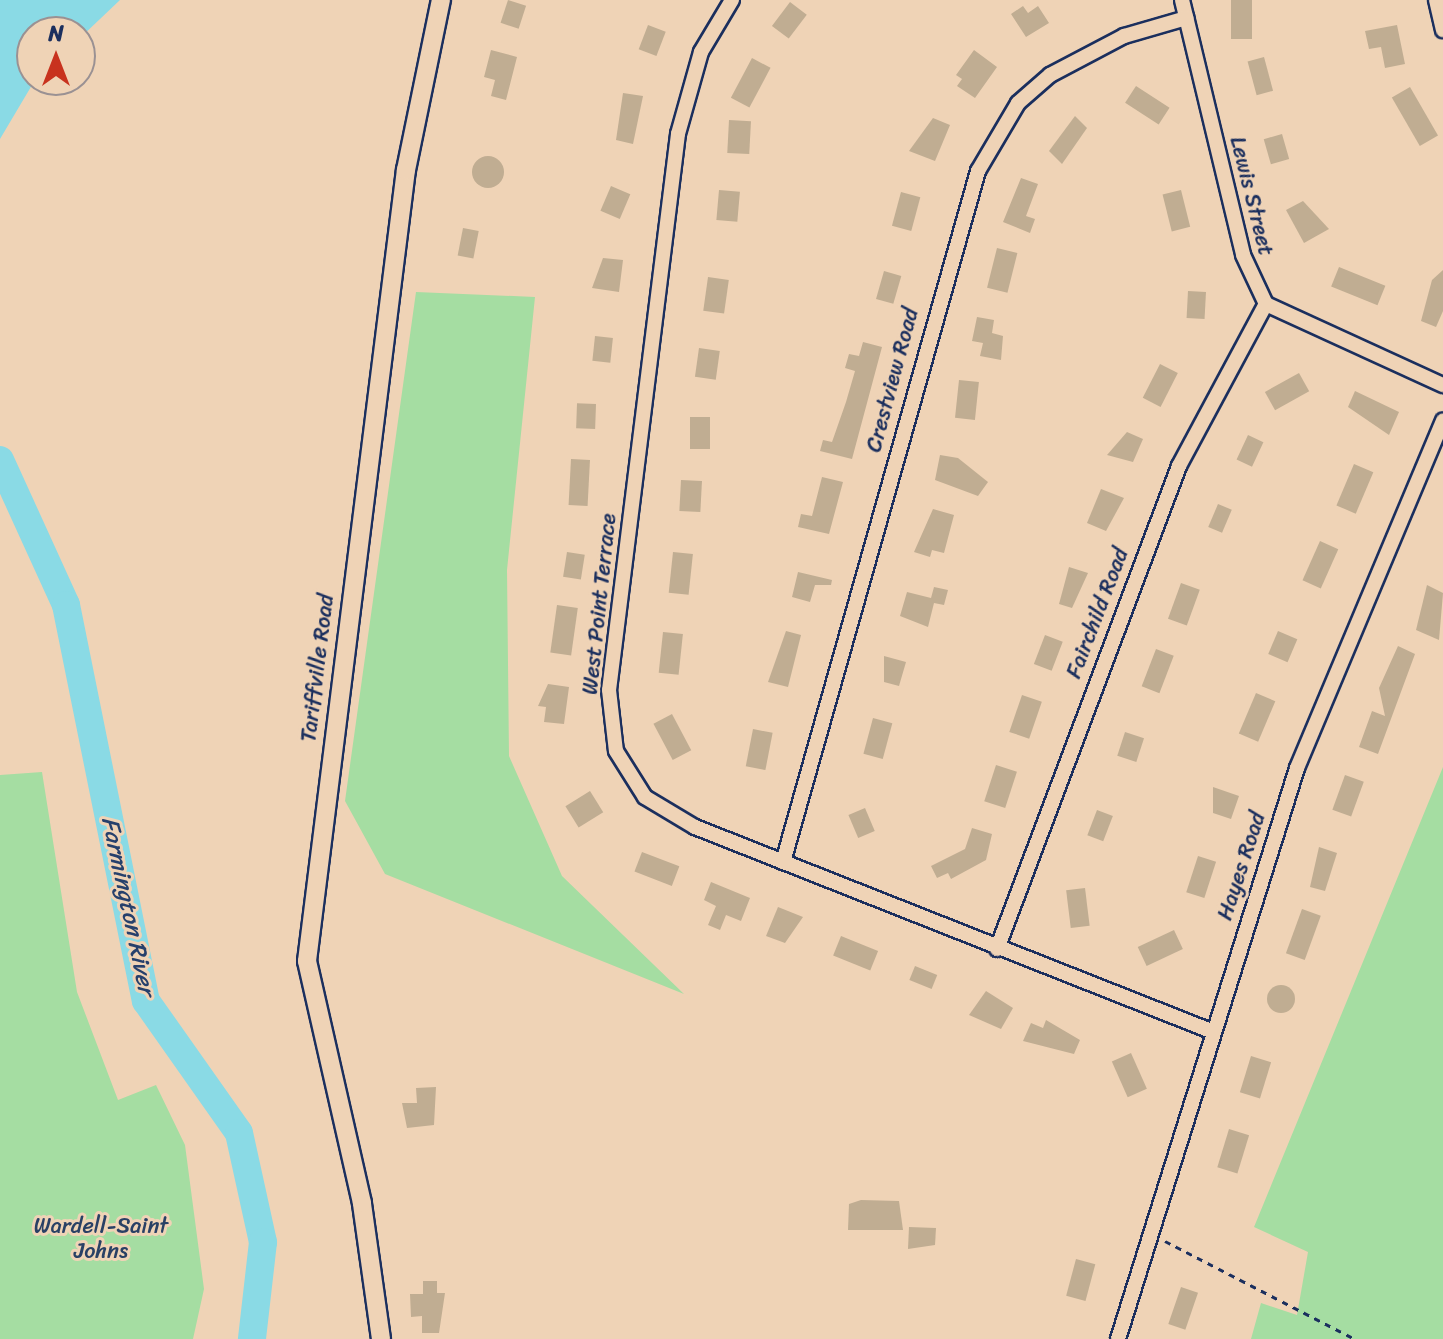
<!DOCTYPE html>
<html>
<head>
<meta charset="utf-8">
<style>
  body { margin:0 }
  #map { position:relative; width:1443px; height:1339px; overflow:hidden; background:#efd3b6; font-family:Sriracha,sans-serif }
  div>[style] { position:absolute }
  .green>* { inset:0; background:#a5dda2 }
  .water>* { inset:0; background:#8adae5 }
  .river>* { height:28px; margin:-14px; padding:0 14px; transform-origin:14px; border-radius:14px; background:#8adae5 }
  .building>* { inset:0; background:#c0ad92; transform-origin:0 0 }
  .round { border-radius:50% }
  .path>* { height:3px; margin-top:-1.5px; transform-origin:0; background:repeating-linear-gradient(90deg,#1b2f5e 0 6px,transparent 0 12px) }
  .roads { filter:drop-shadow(2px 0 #1b2f5e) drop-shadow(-2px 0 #1b2f5e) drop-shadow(0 2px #1b2f5e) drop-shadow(0 -2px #1b2f5e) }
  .street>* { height:14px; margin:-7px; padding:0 7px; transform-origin:7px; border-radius:7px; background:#efd3b6 }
  .secondary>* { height:18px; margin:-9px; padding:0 9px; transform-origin:9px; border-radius:9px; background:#efd3b6 }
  span { translate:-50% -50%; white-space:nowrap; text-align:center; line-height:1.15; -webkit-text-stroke:6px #efd3b6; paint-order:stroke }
  .street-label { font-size:22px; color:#1b2f5e }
  .park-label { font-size:22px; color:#294065 }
  .water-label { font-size:24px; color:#26406c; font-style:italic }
  .north { position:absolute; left:16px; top:16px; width:80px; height:80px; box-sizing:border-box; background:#efd3b6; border:2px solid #9a9193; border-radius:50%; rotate:0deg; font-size:22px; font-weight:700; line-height:32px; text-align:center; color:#1b2f5e }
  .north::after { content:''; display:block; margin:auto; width:28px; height:36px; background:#c8321e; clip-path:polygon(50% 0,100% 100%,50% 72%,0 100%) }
</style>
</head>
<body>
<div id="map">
  <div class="green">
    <div style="clip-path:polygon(416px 292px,535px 297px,507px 570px,509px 756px,562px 876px,684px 994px,385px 874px,345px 801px)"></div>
    <div style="clip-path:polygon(1443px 767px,1443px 1339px,1251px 1339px,1261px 1303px,1297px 1315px,1308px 1252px,1254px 1227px)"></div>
    <div style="clip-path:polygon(42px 772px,77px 992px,118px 1100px,156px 1085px,185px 1145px,204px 1289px,193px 1339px,0 1339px,0 775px)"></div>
  </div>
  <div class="water">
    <div style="clip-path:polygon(0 0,120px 0,80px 38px,32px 32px,35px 80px,0 139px)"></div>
  </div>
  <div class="river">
    <div style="left:0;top:460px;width:159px;rotate:65.5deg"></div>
    <div style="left:66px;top:605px;width:404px;rotate:78.6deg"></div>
    <div style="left:146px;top:1001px;width:161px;rotate:54.8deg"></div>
    <div style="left:239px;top:1133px;width:112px;rotate:77.6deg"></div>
    <div style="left:263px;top:1242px;width:98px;rotate:96.5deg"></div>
  </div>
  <div class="building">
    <div style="left:508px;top:0;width:19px;height:24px;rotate:18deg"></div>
    <div style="left:1231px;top:0;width:21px;height:39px"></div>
    <div style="left:790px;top:2px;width:21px;height:30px;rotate:37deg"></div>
    <div style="clip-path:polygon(1023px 6px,1028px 13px,1038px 6px,1049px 23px,1026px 37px,1011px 14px)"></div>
    <div style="left:648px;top:25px;width:19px;height:26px;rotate:21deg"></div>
    <div style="clip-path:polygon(1397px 25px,1405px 64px,1385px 68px,1381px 47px,1369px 49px,1365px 31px)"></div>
    <div style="clip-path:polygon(491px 50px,517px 57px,506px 100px,491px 96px,495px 80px,484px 77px)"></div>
    <div style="clip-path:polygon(974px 50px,997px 67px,975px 98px,957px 86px,962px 79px,956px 75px)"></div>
    <div style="left:1264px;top:57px;width:35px;height:17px;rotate:75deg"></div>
    <div style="left:752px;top:58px;width:21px;height:45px;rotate:28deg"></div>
    <div style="left:1136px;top:86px;width:40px;height:20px;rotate:33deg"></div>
    <div style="left:1410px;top:87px;width:56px;height:21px;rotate:60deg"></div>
    <div style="clip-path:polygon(623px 93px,643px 96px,633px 144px,616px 140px)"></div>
    <div style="clip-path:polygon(1075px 116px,1087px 128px,1062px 164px,1049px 151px)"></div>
    <div style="clip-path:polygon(933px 118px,950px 125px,935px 161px,909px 151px)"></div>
    <div style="left:729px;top:120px;width:22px;height:33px;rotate:3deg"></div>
    <div style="left:1282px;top:134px;width:26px;height:19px;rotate:74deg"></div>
    <div class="round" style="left:472px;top:156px;width:32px;height:32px"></div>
    <div style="clip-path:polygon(1021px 178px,1038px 184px,1026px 216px,1035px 219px,1030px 233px,1003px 222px)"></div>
    <div style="left:611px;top:186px;width:21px;height:27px;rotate:23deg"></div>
    <div style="left:719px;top:190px;width:21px;height:30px;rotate:5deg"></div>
    <div style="left:1181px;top:190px;width:38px;height:19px;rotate:76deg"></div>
    <div style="left:901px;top:192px;width:20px;height:35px;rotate:15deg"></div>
    <div style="clip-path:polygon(1303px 201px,1329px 229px,1304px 243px,1286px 210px)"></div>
    <div style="left:463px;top:228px;width:16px;height:28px;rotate:11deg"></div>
    <div style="left:997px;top:248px;width:21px;height:41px;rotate:14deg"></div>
    <div style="clip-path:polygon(603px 258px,623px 260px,619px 292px,592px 288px)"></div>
    <div style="left:1339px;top:267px;width:50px;height:21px;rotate:22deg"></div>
    <div style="clip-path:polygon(1443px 270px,1443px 311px,1436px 327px,1421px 321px,1432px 280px)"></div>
    <div style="left:884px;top:271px;width:18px;height:29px;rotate:16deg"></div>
    <div style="left:708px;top:277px;width:21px;height:34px;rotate:8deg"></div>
    <div style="left:1188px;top:291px;width:18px;height:27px;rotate:3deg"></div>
    <div style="clip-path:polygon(977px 317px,994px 320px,992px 333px,1003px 336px,1001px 360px,980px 356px,983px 343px,972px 341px)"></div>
    <div style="left:595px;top:336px;width:18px;height:25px;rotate:6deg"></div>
    <div style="clip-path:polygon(863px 342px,882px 347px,852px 459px,820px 451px,823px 440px,832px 442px,846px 402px,855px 371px,845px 368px,849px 354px,859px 356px)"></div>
    <div style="left:699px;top:348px;width:21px;height:29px;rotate:8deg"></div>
    <div style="left:1160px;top:364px;width:20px;height:38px;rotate:27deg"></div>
    <div style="left:1299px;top:373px;width:21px;height:39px;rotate:61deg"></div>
    <div style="left:959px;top:380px;width:20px;height:38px;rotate:6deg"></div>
    <div style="clip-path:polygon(1355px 391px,1399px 412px,1389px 435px,1348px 407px)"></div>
    <div style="left:596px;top:404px;width:25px;height:19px;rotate:92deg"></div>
    <div style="left:690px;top:417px;width:20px;height:32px"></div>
    <div style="clip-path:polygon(1127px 432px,1143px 439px,1133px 462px,1107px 455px)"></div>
    <div style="left:1248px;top:435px;width:17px;height:27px;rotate:25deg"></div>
    <div style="clip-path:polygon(940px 455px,958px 458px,988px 482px,978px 496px,935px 480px)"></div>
    <div style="left:571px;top:459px;width:19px;height:46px;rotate:3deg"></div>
    <div style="left:1354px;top:464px;width:21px;height:45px;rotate:23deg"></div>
    <div style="clip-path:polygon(822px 477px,843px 482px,829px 534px,798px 527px,801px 514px,812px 516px)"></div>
    <div style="left:681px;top:480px;width:21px;height:31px;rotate:3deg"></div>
    <div style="clip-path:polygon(1101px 489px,1124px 498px,1106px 531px,1087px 523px)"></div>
    <div style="left:1218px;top:504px;width:15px;height:25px;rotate:23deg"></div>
    <div style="clip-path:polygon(933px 509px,954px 515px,944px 553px,932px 550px,930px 557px,914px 552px)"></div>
    <div style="left:1320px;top:541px;width:20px;height:43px;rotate:24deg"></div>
    <div style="left:567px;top:552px;width:18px;height:25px;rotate:9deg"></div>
    <div style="left:673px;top:552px;width:20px;height:41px;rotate:6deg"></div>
    <div style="clip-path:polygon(1069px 567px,1088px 573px,1072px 608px,1059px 604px)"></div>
    <div style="clip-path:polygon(798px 572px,832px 580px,831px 585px,815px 585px,810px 602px,792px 597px)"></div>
    <div style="left:1181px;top:583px;width:20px;height:38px;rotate:20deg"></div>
    <div style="clip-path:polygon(1427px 585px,1443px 593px,1439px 640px,1416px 630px)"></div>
    <div style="clip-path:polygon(934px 587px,948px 590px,944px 605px,934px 603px,928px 627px,900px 616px,907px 592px,931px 598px)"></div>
    <div style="left:557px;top:605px;width:21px;height:48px;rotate:8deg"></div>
    <div style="clip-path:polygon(786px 631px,801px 635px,788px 687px,768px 682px)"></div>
    <div style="left:1278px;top:631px;width:21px;height:25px;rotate:23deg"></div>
    <div style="left:663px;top:632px;width:20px;height:41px;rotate:6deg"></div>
    <div style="left:1045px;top:635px;width:19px;height:31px;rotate:21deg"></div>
    <div style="clip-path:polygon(1398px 646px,1415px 654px,1378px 754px,1359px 747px,1372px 711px,1385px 716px,1379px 688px)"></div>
    <div style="left:1156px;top:649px;width:19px;height:40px;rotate:21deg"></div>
    <div style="clip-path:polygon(884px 656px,906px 662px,899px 686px,884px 682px)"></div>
    <div style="clip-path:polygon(548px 684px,569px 687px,564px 724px,544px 722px,546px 707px,538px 706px)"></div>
    <div style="left:1256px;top:693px;width:21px;height:44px;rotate:23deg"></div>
    <div style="left:1022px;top:695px;width:21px;height:39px;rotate:19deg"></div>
    <div style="left:672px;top:714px;width:41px;height:21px;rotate:62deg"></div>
    <div style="left:873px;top:718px;width:20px;height:37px;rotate:15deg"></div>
    <div style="left:753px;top:729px;width:20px;height:38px;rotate:11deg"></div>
    <div style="left:1125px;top:732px;width:20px;height:25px;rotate:18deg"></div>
    <div style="left:996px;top:765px;width:22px;height:38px;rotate:18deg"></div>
    <div style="left:1345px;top:775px;width:20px;height:37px;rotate:20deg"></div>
    <div style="clip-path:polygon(1213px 787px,1239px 796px,1231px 819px,1213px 813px)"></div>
    <div style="left:590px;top:791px;width:25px;height:29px;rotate:58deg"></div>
    <div style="left:865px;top:808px;width:25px;height:18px;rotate:67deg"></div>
    <div style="left:1097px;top:810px;width:17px;height:27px;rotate:21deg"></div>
    <div style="clip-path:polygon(972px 828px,992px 834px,986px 860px,951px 879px,948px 873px,937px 878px,931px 866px,965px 849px)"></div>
    <div style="clip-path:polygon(1319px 847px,1337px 853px,1325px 891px,1310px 887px)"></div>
    <div style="left:642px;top:852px;width:40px;height:21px;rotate:21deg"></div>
    <div style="left:1198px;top:856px;width:19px;height:38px;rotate:18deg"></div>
    <div style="clip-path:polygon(711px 882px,750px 898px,741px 921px,726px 915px,720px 930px,708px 925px,716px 906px,704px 900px)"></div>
    <div style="left:1085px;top:888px;width:38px;height:19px;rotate:83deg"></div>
    <div style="clip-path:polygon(778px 907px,803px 917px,785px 943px,766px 936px)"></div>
    <div style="left:1302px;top:909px;width:20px;height:47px;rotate:20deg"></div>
    <div style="left:1174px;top:930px;width:21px;height:40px;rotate:65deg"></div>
    <div style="left:841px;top:936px;width:40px;height:21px;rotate:22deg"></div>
    <div style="left:915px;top:966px;width:24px;height:15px;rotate:22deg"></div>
    <div class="round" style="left:1267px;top:985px;width:28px;height:28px"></div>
    <div style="clip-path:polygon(986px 991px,1013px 1008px,1001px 1029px,969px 1015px)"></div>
    <div style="clip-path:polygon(1046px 1020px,1080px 1040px,1074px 1054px,1023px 1041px,1031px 1023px,1043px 1028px)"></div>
    <div style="left:1131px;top:1053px;width:39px;height:21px;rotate:66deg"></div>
    <div style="left:1251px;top:1056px;width:21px;height:38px;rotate:17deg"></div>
    <div style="clip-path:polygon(436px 1087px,434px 1125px,407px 1128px,402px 1103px,417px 1103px,416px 1088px)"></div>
    <div style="left:1229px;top:1129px;width:21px;height:40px;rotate:17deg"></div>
    <div style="clip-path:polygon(861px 1200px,899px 1201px,903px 1230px,848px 1230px,849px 1204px)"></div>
    <div style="clip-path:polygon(909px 1227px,936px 1228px,935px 1245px,908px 1249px)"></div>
    <div style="left:1076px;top:1259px;width:20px;height:38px;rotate:15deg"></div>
    <div style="clip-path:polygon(423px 1281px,437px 1281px,437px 1293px,445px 1293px,439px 1333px,422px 1333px,422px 1316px,411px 1317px,410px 1294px,423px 1294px)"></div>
    <div style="left:1181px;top:1287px;width:18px;height:39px;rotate:19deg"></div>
  </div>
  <div class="path">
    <div style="left:1165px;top:1241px;width:214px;rotate:27.3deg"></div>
  </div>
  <div class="roads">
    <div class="street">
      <div style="left:732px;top:0;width:61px;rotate:120.8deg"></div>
      <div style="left:701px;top:52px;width:85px;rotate:105.7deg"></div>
      <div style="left:678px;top:134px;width:560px;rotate:97.07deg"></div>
      <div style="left:609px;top:690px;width:61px;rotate:83.5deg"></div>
      <div style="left:616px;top:751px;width:54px;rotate:57.8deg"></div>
      <div style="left:645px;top:797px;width:58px;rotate:31deg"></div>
      <div style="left:695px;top:827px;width:555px;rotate:21.57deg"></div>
      <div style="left:1182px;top:0;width:262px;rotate:76.5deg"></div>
      <div style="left:1243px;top:255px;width:54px;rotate:64.9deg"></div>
      <div style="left:1266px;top:304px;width:195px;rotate:24.6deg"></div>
      <div style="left:1436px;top:0;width:31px;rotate:77deg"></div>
      <div style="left:783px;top:862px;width:718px;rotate:-74.24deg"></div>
      <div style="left:978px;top:171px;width:79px;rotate:-59.5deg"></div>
      <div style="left:1018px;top:103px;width:43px;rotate:-41.2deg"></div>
      <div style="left:1050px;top:75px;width:84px;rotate:-27.8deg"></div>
      <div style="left:1124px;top:36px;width:65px;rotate:-16.2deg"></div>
      <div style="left:997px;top:949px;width:516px;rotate:-69.35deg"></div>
      <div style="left:1179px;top:466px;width:184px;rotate:-61.8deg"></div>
      <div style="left:1118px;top:1339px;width:598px;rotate:-72.59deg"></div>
      <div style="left:1297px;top:768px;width:377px;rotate:-67.2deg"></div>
    </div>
    <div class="secondary">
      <div style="left:381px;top:1339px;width:137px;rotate:-98deg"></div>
      <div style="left:362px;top:1203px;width:248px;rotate:-102.8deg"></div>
      <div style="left:307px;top:961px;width:797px;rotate:-82.87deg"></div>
      <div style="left:406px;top:170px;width:174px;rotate:-78.4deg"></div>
    </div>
  </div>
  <div class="street-label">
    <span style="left:1252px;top:196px;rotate:76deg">Lewis Street</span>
    <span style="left:892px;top:380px;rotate:-75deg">Crestview Road</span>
    <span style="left:599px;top:604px;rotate:-84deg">West Point Terrace</span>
    <span style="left:1097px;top:613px;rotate:-69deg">Fairchild Road</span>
    <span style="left:317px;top:668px;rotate:-83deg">Tariffville Road</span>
    <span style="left:1241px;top:866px;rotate:-72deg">Hayes Road</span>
  </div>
  <div class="park-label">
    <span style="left:101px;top:1238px">Wardell-Saint<br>Johns</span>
  </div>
  <div class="water-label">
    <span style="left:128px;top:906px;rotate:78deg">Farmington River</span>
  </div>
  <div class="north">N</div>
</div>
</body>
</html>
